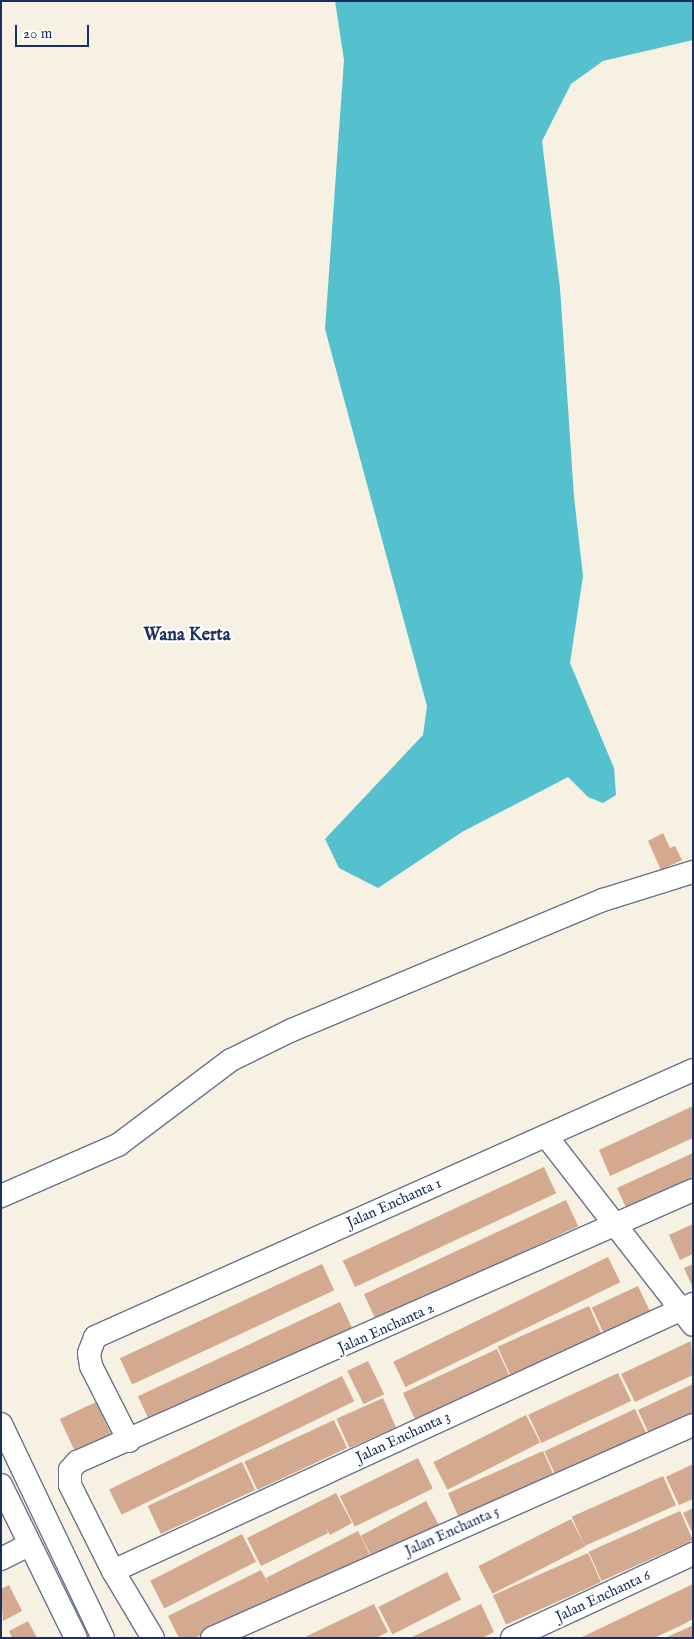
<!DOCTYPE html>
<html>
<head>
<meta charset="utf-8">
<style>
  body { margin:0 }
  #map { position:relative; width:694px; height:1639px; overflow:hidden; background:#f6f1e2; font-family:"IM FELL English",serif }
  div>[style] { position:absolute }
  .water>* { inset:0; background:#55c1ce }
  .building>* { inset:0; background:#d3aa8f; transform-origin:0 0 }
  .roads { filter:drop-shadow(1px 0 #68738c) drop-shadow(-1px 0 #68738c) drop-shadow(0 1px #68738c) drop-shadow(0 -1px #68738c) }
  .minor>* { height:22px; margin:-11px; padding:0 11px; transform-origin:11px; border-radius:11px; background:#fff }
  span { translate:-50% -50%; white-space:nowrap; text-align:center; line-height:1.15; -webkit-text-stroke:4.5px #fff; paint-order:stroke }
  .street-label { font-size:15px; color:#1b2f5e }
  .quarter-label { font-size:18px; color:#1b2f5e; font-weight:700 }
  .frame { position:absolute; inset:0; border:2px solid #1b2f5e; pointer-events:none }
  .scale { position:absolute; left:15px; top:25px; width:74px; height:22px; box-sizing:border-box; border:2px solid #1b2f5e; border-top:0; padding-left:6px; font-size:15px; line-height:18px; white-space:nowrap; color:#1b2f5e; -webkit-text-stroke:4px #fff; paint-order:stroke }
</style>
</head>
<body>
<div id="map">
  <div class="water">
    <div style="clip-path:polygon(335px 1px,693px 1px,693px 40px,603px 61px,571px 84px,542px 141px,560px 288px,574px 497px,583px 576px,570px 663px,614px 768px,616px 795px,603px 803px,588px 797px,568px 777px,462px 832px,378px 888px,339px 868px,325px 839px,423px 735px,427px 706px,325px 329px,344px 60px)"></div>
  </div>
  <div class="building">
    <div style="clip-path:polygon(663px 833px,670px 848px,675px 846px,682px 860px,661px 870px,648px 841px)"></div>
    <div style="clip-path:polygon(693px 1106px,693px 1138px,610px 1176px,599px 1150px)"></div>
    <div style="clip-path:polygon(693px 1153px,693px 1184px,629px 1214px,617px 1188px)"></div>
    <div style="left:544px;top:1167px;width:29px;height:222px;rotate:65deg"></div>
    <div style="left:566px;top:1200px;width:29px;height:223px;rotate:65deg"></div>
    <div style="clip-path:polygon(693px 1224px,693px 1254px,680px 1260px,669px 1235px)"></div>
    <div style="left:608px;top:1257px;width:28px;height:239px;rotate:64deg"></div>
    <div style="left:322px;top:1264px;width:29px;height:223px;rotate:65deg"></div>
    <div style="clip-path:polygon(693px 1264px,693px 1288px,684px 1268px)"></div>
    <div style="left:638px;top:1286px;width:31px;height:51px;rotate:65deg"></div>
    <div style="left:340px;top:1302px;width:29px;height:223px;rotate:65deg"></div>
    <div style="left:589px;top:1306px;width:32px;height:100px;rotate:66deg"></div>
    <div style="clip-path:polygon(691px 1341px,693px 1375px,635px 1402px,621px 1374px)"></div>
    <div style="left:497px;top:1349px;width:31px;height:104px;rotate:65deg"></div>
    <div style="left:368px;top:1361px;width:37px;height:23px;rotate:64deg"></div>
    <div style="left:618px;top:1373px;width:31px;height:99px;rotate:65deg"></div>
    <div style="left:342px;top:1376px;width:28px;height:259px;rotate:64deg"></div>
    <div style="clip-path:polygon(693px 1384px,693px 1419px,651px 1438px,638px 1410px)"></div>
    <div style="left:383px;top:1398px;width:32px;height:51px;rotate:66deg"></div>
    <div style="left:96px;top:1402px;width:38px;height:40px;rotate:65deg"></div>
    <div style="left:635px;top:1409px;width:31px;height:100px;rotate:65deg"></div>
    <div style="left:526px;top:1415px;width:31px;height:104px;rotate:63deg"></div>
    <div style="left:334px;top:1420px;width:31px;height:99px;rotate:65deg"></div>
    <div style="left:543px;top:1451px;width:32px;height:104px;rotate:66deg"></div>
    <div style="left:418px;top:1458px;width:34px;height:87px;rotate:64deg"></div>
    <div style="left:242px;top:1462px;width:31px;height:104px;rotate:65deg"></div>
    <div style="clip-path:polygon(693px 1464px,693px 1499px,679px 1505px,666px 1477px)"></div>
    <div style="left:663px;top:1476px;width:32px;height:100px;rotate:66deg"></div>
    <div style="clip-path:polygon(336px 1493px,352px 1523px,330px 1535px,326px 1528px,328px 1533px,261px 1566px,247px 1538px)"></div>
    <div style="left:426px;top:1501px;width:32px;height:74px;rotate:62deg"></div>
    <div style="clip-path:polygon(693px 1508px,693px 1534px,683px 1513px)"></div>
    <div style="left:680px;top:1511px;width:32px;height:100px;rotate:66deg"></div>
    <div style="left:571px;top:1519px;width:31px;height:104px;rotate:63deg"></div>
    <div style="clip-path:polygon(358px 1531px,372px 1559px,280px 1606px,276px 1597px,195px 1638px,179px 1638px,168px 1616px,261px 1570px,270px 1587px,266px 1578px)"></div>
    <div style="left:242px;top:1534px;width:31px;height:103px;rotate:63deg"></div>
    <div style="left:588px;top:1553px;width:32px;height:104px;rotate:66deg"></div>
    <div style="left:447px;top:1572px;width:31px;height:77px;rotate:63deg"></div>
    <div style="clip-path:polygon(693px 1584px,693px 1619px,684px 1624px,654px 1638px,580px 1638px)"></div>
    <div style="clip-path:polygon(9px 1585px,22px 1611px,3px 1621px,1px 1589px)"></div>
    <div style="clip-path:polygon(374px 1604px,388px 1632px,376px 1638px,303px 1638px)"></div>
    <div style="clip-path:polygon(481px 1604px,494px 1632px,482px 1638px,410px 1638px)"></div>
    <div style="clip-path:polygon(28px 1621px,37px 1638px,12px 1638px,9px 1631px)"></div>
    <div style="clip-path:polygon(693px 1625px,693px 1638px,665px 1638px,687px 1628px)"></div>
  </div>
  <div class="roads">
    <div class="minor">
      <div style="left:546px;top:1136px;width:239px;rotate:52.1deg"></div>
      <div style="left:1px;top:1196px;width:128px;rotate:-23.6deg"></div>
      <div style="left:118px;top:1145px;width:141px;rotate:-37deg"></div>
      <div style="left:231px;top:1060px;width:68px;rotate:-26.2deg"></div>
      <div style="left:292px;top:1030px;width:337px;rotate:-22.7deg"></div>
      <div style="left:603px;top:900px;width:94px;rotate:-17.3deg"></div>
      <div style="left:1px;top:1424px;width:237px;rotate:64.5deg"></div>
      <div style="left:129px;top:1441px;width:84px;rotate:-116.9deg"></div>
      <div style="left:91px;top:1366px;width:13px;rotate:-99deg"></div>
      <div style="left:89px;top:1353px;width:17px;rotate:-69deg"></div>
      <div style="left:95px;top:1337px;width:655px;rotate:-24.06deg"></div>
      <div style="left:1px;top:1485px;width:170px;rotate:63.9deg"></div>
      <div style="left:1px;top:1559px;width:31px;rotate:-27deg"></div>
      <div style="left:113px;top:1571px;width:639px;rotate:-24.72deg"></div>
      <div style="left:153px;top:1638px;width:78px;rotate:-120.8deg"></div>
      <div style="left:113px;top:1571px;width:96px;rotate:-116.6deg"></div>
      <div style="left:70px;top:1485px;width:15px;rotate:-90deg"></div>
      <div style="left:70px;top:1470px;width:11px;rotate:-49deg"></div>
      <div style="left:77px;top:1462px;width:673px;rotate:-23.82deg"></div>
      <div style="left:212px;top:1638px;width:526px;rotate:-23.89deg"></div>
      <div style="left:512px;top:1638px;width:200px;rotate:-24.9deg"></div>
    </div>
  </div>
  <div class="street-label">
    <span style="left:394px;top:1203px;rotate:-24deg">Jalan Enchanta 1</span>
    <span style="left:386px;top:1328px;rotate:-24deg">Jalan Enchanta 2</span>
    <span style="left:403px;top:1437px;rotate:-25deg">Jalan Enchanta 3</span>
    <span style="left:452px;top:1531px;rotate:-24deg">Jalan Enchanta 5</span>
    <span style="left:603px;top:1596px;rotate:-25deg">Jalan Enchanta 6</span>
  </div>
  <div class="quarter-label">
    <span style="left:187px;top:636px">Wana Kerta</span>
  </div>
  <div class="frame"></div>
  <div class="scale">20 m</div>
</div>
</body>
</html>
